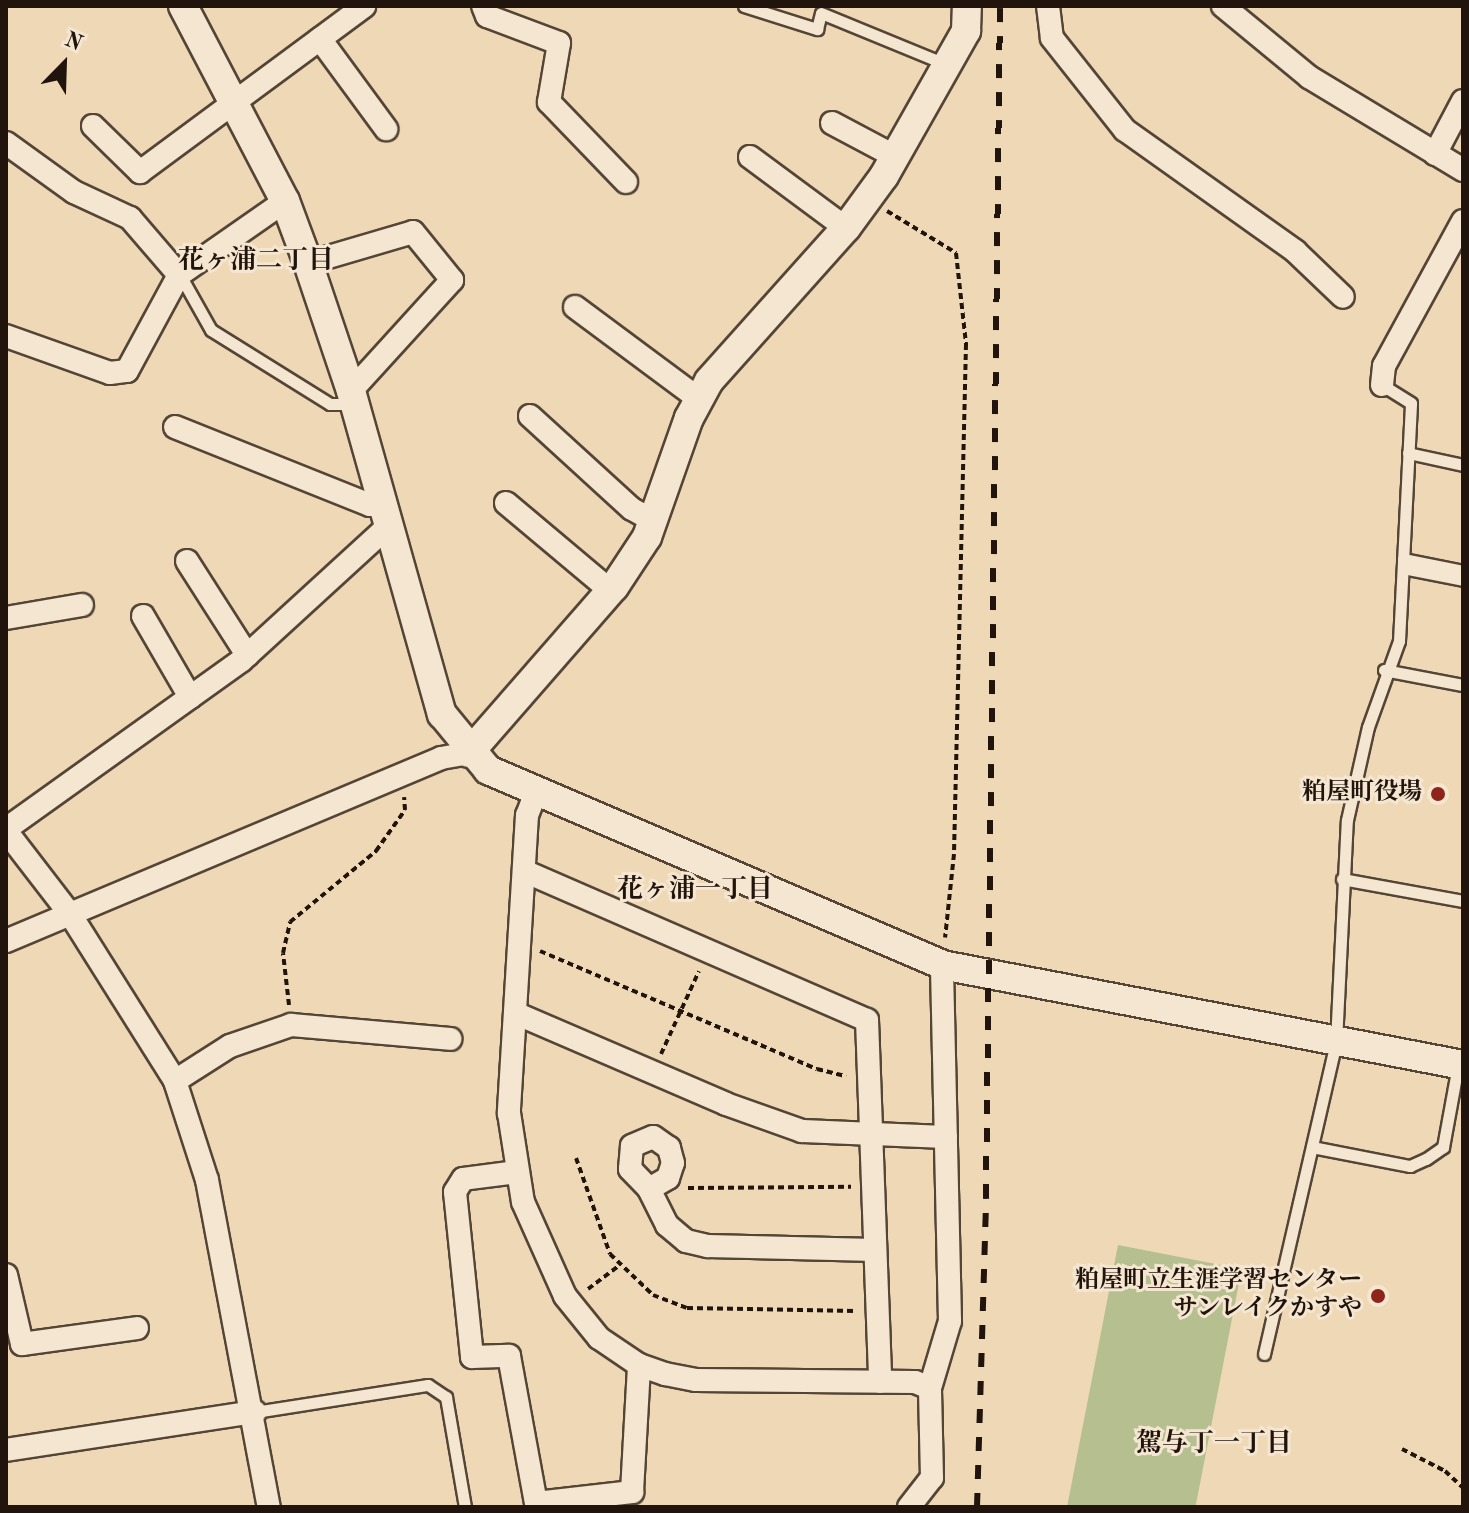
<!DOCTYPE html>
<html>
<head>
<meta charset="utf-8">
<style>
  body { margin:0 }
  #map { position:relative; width:1469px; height:1513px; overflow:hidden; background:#eed8b6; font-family:"Old Standard TT","Noto Serif JP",serif }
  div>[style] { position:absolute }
  .green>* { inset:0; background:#b6bf90; transform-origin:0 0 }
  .path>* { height:4px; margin-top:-2px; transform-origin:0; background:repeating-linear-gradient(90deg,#21140c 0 6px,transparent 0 10px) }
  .roads { filter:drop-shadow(2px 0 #544536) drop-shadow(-2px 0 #544536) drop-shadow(0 2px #544536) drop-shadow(0 -2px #544536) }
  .service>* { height:11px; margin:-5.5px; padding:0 5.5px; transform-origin:5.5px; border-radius:5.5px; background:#f4e6d0 }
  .minor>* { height:22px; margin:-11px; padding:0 11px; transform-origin:11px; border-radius:11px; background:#f4e6d0 }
  .tertiary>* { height:28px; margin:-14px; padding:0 14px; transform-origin:14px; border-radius:14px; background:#f4e6d0 }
  .rail>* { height:6px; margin-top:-3px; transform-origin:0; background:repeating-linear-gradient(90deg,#21140c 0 14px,transparent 0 28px) }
  .dots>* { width:22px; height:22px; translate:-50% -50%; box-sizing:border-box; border:4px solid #f4e6d0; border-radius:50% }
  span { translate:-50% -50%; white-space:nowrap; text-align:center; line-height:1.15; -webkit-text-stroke:6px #f4e6d0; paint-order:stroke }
  .poi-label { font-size:24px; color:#21140c; font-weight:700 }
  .right { translate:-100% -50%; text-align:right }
  .neighbourhood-label { font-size:26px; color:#21140c; font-weight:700 }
  .frame { position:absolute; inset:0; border:8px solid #21140c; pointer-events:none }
  .north { position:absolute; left:24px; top:24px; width:80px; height:80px; -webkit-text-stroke:6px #f4e6d0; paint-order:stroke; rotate:23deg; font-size:22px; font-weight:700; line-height:32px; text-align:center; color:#21140c }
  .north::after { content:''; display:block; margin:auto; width:28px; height:36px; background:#21140c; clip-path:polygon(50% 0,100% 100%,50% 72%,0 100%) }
</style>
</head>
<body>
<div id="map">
  <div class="green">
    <div style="left:1118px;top:1245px;width:126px;height:266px;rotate:11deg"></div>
  </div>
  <div class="path">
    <div style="left:887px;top:211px;width:81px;rotate:31.3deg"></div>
    <div style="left:956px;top:253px;width:92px;rotate:83.7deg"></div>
    <div style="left:966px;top:344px;width:510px;rotate:91.35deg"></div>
    <div style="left:954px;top:854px;width:84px;rotate:96.1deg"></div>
    <div style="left:540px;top:951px;width:301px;rotate:23.1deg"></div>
    <div style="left:817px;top:1069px;width:30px;rotate:14deg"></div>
    <div style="left:289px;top:1005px;width:52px;rotate:-96.6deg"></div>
    <div style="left:283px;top:953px;width:32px;rotate:-77deg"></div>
    <div style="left:290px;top:922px;width:112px;rotate:-39.5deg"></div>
    <div style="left:376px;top:851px;width:50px;rotate:-54.7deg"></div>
    <div style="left:405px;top:810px;width:13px;rotate:-94deg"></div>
    <div style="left:661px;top:1054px;width:91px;rotate:-65.4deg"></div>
    <div style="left:576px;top:1158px;width:102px;rotate:70.5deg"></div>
    <div style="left:610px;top:1254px;width:59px;rotate:43.6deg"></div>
    <div style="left:653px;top:1295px;width:36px;rotate:21deg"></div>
    <div style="left:687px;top:1308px;width:168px;rotate:1deg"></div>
    <div style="left:688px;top:1188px;width:163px;rotate:-0.4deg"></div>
    <div style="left:588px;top:1289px;width:38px;rotate:-37deg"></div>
    <div style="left:1402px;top:1449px;width:48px;rotate:27.1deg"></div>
    <div style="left:1445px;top:1471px;width:25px;rotate:43deg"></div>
  </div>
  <div class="roads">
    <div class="service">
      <div style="left:744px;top:6px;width:77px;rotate:17.5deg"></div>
      <div style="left:817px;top:29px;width:16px;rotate:-76deg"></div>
      <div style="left:821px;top:13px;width:137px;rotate:22.3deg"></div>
      <div style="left:180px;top:275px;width:63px;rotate:60.6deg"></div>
      <div style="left:211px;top:330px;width:140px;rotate:31.9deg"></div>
      <div style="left:330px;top:404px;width:24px"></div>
      <div style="left:1408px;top:453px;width:56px;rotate:12.3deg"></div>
      <div style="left:1403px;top:559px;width:61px;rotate:11.3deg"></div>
      <div style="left:1403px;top:568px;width:61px;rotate:11.3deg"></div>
      <div style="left:1384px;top:670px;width:80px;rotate:10.8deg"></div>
      <div style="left:1342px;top:879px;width:123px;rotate:10.3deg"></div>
      <div style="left:1312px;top:1147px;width:100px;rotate:11deg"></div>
      <div style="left:1410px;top:1166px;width:17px;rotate:-24deg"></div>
      <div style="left:1426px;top:1159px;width:21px;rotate:-35deg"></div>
      <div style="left:1443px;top:1147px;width:83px;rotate:-79.6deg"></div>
      <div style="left:1264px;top:1354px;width:320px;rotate:-77deg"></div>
      <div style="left:1336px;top:1042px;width:222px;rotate:-87.2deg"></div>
      <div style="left:1347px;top:820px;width:95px;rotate:-77.3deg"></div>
      <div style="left:1368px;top:727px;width:91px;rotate:-70.2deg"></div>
      <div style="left:1399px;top:641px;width:238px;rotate:-87.1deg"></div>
      <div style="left:1411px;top:403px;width:34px;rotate:-148deg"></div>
      <div style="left:255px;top:1412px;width:175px;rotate:-8.9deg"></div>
      <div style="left:428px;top:1385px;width:22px;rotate:34deg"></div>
      <div style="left:446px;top:1397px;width:112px;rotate:80.2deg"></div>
    </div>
    <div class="minor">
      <div style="left:483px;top:6px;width:11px;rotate:68deg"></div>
      <div style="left:487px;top:16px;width:77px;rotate:20.6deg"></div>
      <div style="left:559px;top:43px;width:60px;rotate:99.6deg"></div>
      <div style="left:549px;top:102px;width:111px;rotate:46.1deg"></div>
      <div style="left:1048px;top:6px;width:32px;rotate:83deg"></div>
      <div style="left:1052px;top:38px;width:117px;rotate:51.6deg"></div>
      <div style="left:1125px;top:130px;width:209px;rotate:35.4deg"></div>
      <div style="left:1295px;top:251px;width:66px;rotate:43.8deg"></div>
      <div style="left:1223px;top:6px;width:112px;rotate:39.5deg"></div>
      <div style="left:1309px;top:77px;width:180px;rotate:31.1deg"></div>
      <div style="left:320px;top:39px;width:112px;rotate:53.7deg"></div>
      <div style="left:832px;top:123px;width:72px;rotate:28deg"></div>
      <div style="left:93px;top:126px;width:66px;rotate:44.4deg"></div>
      <div style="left:140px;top:172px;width:279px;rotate:-36.5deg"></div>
      <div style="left:6px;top:143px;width:84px;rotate:35.8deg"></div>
      <div style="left:74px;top:192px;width:62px;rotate:24.9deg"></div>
      <div style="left:130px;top:218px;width:75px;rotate:49.3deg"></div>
      <div style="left:1435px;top:154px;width:60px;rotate:-62.2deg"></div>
      <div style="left:750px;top:157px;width:119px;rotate:36.5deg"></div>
      <div style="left:308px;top:263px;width:109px;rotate:-16.4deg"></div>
      <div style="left:413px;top:232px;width:62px;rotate:50.9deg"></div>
      <div style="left:452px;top:280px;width:150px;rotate:132.3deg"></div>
      <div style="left:575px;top:307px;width:154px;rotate:36.6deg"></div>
      <div style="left:6px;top:336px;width:110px;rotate:19.6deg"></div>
      <div style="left:110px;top:373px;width:17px;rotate:-7deg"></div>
      <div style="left:127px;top:371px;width:109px;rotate:-61.6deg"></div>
      <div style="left:179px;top:275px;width:129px;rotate:-34.9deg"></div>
      <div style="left:1382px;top:385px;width:19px;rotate:-84deg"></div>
      <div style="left:1384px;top:366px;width:165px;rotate:-61.4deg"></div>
      <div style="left:530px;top:416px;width:138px;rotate:42.4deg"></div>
      <div style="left:632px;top:509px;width:23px;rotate:29deg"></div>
      <div style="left:175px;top:427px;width:210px;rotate:21.8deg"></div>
      <div style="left:370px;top:505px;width:12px;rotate:-14deg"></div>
      <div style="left:506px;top:503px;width:137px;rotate:40deg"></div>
      <div style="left:187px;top:561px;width:112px;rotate:57.4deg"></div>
      <div style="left:143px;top:616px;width:94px;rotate:59.9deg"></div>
      <div style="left:6px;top:618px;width:77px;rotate:-9.7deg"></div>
      <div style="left:536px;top:792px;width:25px;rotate:111deg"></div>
      <div style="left:527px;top:815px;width:299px;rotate:93.5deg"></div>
      <div style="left:509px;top:1113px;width:90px;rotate:81.1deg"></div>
      <div style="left:523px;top:1202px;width:103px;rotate:65.9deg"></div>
      <div style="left:565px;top:1296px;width:54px;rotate:51deg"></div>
      <div style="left:599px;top:1338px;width:48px;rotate:34deg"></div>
      <div style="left:639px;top:1365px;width:28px;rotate:19deg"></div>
      <div style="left:665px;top:1374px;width:32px;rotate:11deg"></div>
      <div style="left:696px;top:1380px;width:219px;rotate:0.5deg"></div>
      <div style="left:915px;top:1382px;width:16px;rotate:22deg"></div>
      <div style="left:6px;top:829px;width:290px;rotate:-35.6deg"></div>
      <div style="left:242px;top:660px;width:198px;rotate:-42.5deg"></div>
      <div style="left:6px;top:831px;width:105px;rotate:52.4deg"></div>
      <div style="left:70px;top:914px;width:197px;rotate:57.8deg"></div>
      <div style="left:175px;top:1081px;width:104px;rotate:72.1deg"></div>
      <div style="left:207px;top:1180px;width:333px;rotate:79.3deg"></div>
      <div style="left:524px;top:871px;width:374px;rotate:23.5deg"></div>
      <div style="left:867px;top:1020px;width:362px;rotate:87.9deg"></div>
      <div style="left:6px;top:941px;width:472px;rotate:-22.8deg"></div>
      <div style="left:441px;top:758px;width:28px;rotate:-10deg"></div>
      <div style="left:515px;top:1013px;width:230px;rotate:23.3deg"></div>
      <div style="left:726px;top:1104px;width:81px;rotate:19.6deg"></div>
      <div style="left:802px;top:1131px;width:144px;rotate:2.4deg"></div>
      <div style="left:175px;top:1081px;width:65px;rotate:-32.5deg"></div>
      <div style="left:230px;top:1046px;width:65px;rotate:-19deg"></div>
      <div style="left:291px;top:1025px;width:160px;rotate:5deg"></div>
      <div style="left:517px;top:1172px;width:54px;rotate:172.6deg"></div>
      <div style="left:463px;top:1179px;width:15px;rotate:122deg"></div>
      <div style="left:455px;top:1192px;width:166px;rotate:84.1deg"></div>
      <div style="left:472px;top:1357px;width:37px;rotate:-2deg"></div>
      <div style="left:509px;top:1356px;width:149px;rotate:79.6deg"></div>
      <div style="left:536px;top:1503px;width:97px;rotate:-6.5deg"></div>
      <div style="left:632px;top:1492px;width:127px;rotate:-86.8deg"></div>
      <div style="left:649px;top:1189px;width:22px;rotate:-30deg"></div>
      <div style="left:668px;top:1178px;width:16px;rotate:-72deg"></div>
      <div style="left:673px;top:1163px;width:16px;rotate:-105deg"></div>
      <div style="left:669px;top:1148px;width:19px;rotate:-145deg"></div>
      <div style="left:653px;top:1137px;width:23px;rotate:157deg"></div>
      <div style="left:632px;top:1146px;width:23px;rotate:95deg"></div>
      <div style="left:630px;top:1169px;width:28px;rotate:46deg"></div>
      <div style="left:649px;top:1189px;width:40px;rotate:63.4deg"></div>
      <div style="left:667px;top:1225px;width:25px;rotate:40deg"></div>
      <div style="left:686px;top:1241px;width:23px;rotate:13deg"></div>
      <div style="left:708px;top:1246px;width:167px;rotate:1.4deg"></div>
      <div style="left:6px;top:1275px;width:71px;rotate:76.9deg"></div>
      <div style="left:22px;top:1344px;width:116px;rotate:-7.9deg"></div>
      <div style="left:6px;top:1450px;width:252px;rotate:-8.7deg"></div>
      <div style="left:909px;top:1507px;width:37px;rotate:-52deg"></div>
      <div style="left:932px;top:1478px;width:90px;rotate:-91.3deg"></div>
      <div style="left:930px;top:1388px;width:70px;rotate:-73.4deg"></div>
      <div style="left:950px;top:1321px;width:356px;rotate:-91.3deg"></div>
    </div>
    <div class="tertiary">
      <div style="left:183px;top:6px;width:220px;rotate:62.4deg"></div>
      <div style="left:285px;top:201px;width:66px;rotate:69.6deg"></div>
      <div style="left:308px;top:263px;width:135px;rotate:71.4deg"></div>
      <div style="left:351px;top:391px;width:336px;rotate:74.3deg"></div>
      <div style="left:442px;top:714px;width:72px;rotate:50.6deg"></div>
      <div style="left:488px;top:770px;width:494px;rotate:23.2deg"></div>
      <div style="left:942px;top:965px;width:531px;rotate:10.87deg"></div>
      <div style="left:469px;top:753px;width:220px;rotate:-48.9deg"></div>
      <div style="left:614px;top:587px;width:60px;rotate:-56.6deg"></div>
      <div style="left:647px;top:537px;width:126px;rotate:-70.6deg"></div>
      <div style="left:689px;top:418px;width:42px;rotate:-61.6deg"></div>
      <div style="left:709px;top:381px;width:205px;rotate:-48.2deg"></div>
      <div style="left:846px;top:228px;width:64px;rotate:-53.8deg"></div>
      <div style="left:884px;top:176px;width:167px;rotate:-60.5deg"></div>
      <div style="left:966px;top:31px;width:25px;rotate:-88deg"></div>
    </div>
  </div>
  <div class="rail">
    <div style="left:977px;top:1507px;width:309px;rotate:-88.3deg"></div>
    <div style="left:986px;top:1198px;width:1192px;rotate:-89.33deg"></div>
  </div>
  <div class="dots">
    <div style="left:1438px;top:794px;background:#8f2418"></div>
    <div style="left:1378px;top:1296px;background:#8f2418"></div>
  </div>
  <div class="poi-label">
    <span class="right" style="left:1422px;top:794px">粕屋町役場</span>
    <span class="right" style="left:1362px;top:1296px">粕屋町立生涯学習センター<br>サンレイクかすや</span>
  </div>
  <div class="neighbourhood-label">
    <span style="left:256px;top:262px">花ヶ浦二丁目</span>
    <span style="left:695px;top:891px">花ヶ浦一丁目</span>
    <span style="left:1214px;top:1445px">駕与丁一丁目</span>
  </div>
  <div class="frame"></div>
  <div class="north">N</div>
</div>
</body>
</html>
